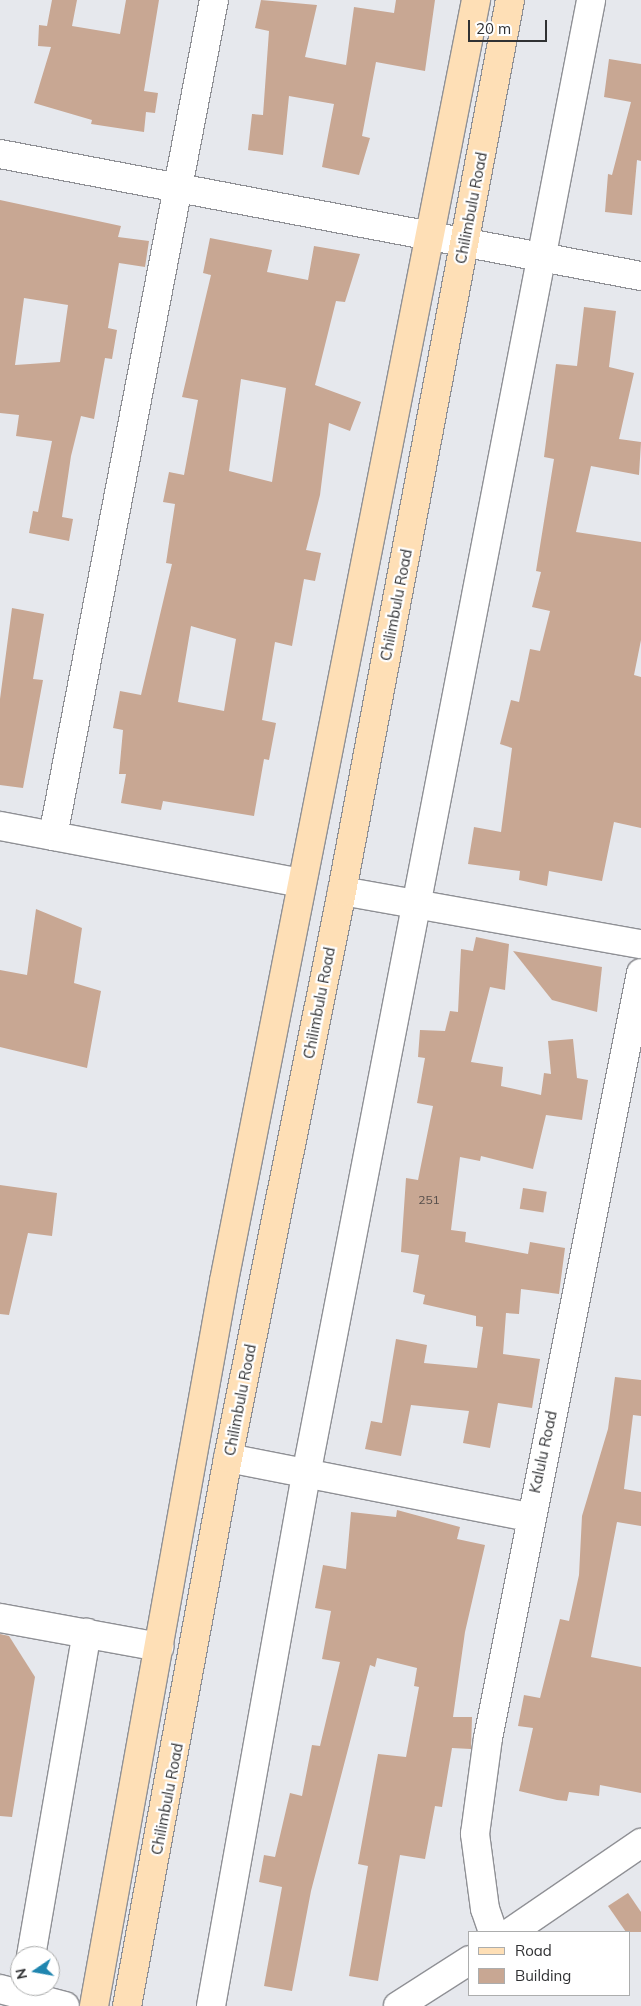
<!DOCTYPE html>
<html>
<head>
<meta charset="utf-8">
<style>
  body { margin:0 }
  #map { position:relative; width:641px; height:2006px; overflow:hidden; background:#e6e8ed; font-family:Mulish,sans-serif }
  div>[style] { position:absolute }
  .building>* { inset:0; background:#c8a793; transform-origin:0 0 }
  .roads { filter:drop-shadow(1px 0 #8f9095) drop-shadow(-1px 0 #8f9095) drop-shadow(0 1px #8f9095) drop-shadow(0 -1px #8f9095) }
  .minor>* { height:28px; margin:-14px; padding:0 14px; transform-origin:14px; border-radius:14px; background:#fff }
  .major>* { height:28px; margin:-14px; padding:0 14px; transform-origin:14px; border-radius:14px; background:#fedfb6 }
  span { translate:-50% -50%; white-space:nowrap; text-align:center; line-height:1.15; -webkit-text-stroke:4.5px #fff; paint-order:stroke }
  .number-label { font-size:12px; color:#564e4b }
  .number-label span { -webkit-text-stroke-width:0 }
  .street-label { font-size:15px; color:#303133 }
  .legend { position:absolute; left:468px; top:1931px; width:162px; height:65px; box-sizing:border-box; background:#fff; border:1px solid #acadad; margin:0; padding:6px 9px; list-style:none; font-size:15px; color:#303133 }
  .legend li { display:flex; align-items:center; gap:10px; height:25px }
  .legend b { width:25px; border:1px solid #acadad }
  .north { position:absolute; left:10px; top:1946px; width:50px; height:50px; box-sizing:border-box; background:#fff; border:1px solid #acadad; border-radius:50%; rotate:258deg; font-size:14px; font-weight:700; line-height:20px; text-align:center; color:#303133 }
  .north::after { content:''; display:block; margin:auto; width:18px; height:22px; background:#1f85af; clip-path:polygon(50% 0,100% 100%,50% 72%,0 100%) }
  .scale { position:absolute; left:468px; top:20px; width:79px; height:22px; box-sizing:border-box; border:2px solid #303133; border-top:0; padding-left:6px; font-size:15px; line-height:18px; white-space:nowrap; color:#303133; -webkit-text-stroke:4px #fff; paint-order:stroke }
</style>
</head>
<body>
<div id="map">
  <div class="building">
    <div style="clip-path:polygon(52px 0,77px 0,72px 26px,120px 34px,126px 0,159px 0,144px 91px,158px 93px,155px 113px,146px 112px,144px 132px,91px 124px,92px 120px,34px 103px,51px 47px,38px 46px,39px 25px,47px 26px)"></div>
    <div style="clip-path:polygon(261px 0,317px 5px,305px 57px,346px 65px,354px 7px,394px 13px,396px 0,435px 0,425px 71px,376px 62px,362px 136px,370px 138px,359px 175px,322px 167px,334px 104px,289px 96px,283px 155px,248px 150px,252px 114px,263px 115px,269px 31px,255px 28px)"></div>
    <div style="clip-path:polygon(609px 59px,641px 64px,641px 161px,637px 160px,632px 215px,605px 212px,608px 174px,612px 175px,631px 102px,604px 97px)"></div>
    <div style="clip-path:polygon(evenodd,0 200px,121px 226px,118px 237px,149px 241px,145px 267px,119px 263px,108px 328px,117px 330px,112px 359px,105px 358px,94px 419px,81px 416px,71px 456px,62px 517px,73px 519px,69px 541px,29px 533px,33px 511px,38px 512px,52px 441px,16px 436px,19px 415px,0 413px,0 200px,24px 298px,68px 305px,60px 362px,15px 365px,24px 298px)"></div>
    <div style="clip-path:polygon(evenodd,210px 238px,272px 250px,267px 272px,308px 280px,314px 246px,360px 254px,345px 302px,336px 301px,315px 385px,361px 402px,350px 431px,329px 423px,320px 495px,306px 550px,321px 553px,315px 581px,304px 579px,292px 646px,275px 642px,262px 720px,276px 723px,269px 760px,264px 759px,254px 816px,163px 801px,161px 810px,121px 803px,126px 774px,119px 774px,123px 730px,113px 728px,120px 691px,141px 695px,172px 564px,166px 563px,175px 504px,163px 502px,169px 472px,184px 475px,198px 400px,182px 397px,211px 275px,203px 273px,210px 238px,241px 379px,286px 388px,272px 482px,229px 471px,241px 379px,210px 238px,191px 626px,236px 639px,224px 711px,178px 702px,191px 626px)"></div>
    <div style="clip-path:polygon(584px 307px,616px 311px,609px 367px,634px 373px,619px 439px,641px 442px,639px 475px,591px 466px,576px 532px,641px 542px,641px 640px,634px 675px,641px 677px,641px 828px,614px 822px,602px 881px,549px 871px,547px 886px,519px 880px,520px 871px,468px 864px,474px 827px,501px 832px,512px 748px,500px 744px,511px 700px,519px 702px,530px 649px,540px 651px,550px 611px,532px 607px,541px 572px,536px 571px,554px 459px,544px 457px,556px 364px,577px 366px)"></div>
    <div style="clip-path:polygon(12px 608px,44px 614px,33px 679px,43px 680px,23px 788px,0 785px,0 699px)"></div>
    <div style="clip-path:polygon(36px 909px,82px 928px,74px 983px,101px 991px,87px 1068px,0 1047px,0 970px,27px 975px)"></div>
    <div style="clip-path:polygon(476px 937px,509px 944px,505px 990px,490px 987px,471px 1062px,503px 1067px,501px 1086px,541px 1095px,544px 1073px,551px 1074px,548px 1041px,573px 1039px,577px 1078px,588px 1080px,582px 1120px,546px 1115px,533px 1169px,481px 1156px,480px 1161px,460px 1157px,451px 1230px,466px 1232px,465px 1242px,528px 1254px,530px 1242px,565px 1248px,559px 1294px,521px 1289px,519px 1314px,506px 1313px,503px 1354px,540px 1359px,532px 1408px,498px 1403px,490px 1448px,463px 1443px,469px 1411px,411px 1405px,401px 1456px,365px 1449px,371px 1421px,382px 1423px,396px 1339px,427px 1345px,424px 1363px,477px 1368px,483px 1327px,476px 1326px,476px 1316px,423px 1304px,425px 1295px,413px 1292px,419px 1255px,401px 1252px,406px 1178px,418px 1180px,433px 1106px,417px 1103px,425px 1058px,418px 1057px,420px 1030px,445px 1031px,450px 1011px,458px 1012px,461px 949px,473px 951px)"></div>
    <div style="clip-path:polygon(513px 951px,602px 967px,597px 1012px,552px 1000px)"></div>
    <div style="clip-path:polygon(0 1185px,57px 1193px,52px 1236px,28px 1233px,9px 1315px,0 1314px)"></div>
    <div style="left:523px;top:1188px;width:24px;height:21px;rotate:9deg"></div>
    <div style="clip-path:polygon(615px 1377px,641px 1380px,641px 1416px,633px 1415px,624px 1489px,641px 1492px,641px 1526px,617px 1522px,591px 1657px,641px 1667px,641px 1793px,600px 1785px,599px 1796px,569px 1792px,567px 1801px,557px 1800px,519px 1791px,533px 1728px,518px 1726px,524px 1695px,540px 1698px,560px 1619px,569px 1621px,579px 1575px,582px 1516px,608px 1429px)"></div>
    <div style="clip-path:polygon(397px 1510px,460px 1527px,457px 1539px,485px 1545px,465px 1632px,453px 1717px,472px 1717px,471px 1749px,452px 1748px,442px 1807px,435px 1806px,425px 1859px,400px 1855px,378px 1981px,349px 1976px,368px 1866px,358px 1864px,378px 1754px,406px 1757px,419px 1687px,414px 1686px,417px 1668px,377px 1658px,375px 1667px,370px 1665px,311px 1891px,292px 1991px,264px 1986px,282px 1887px,259px 1882px,264px 1855px,275px 1857px,290px 1793px,302px 1796px,312px 1745px,320px 1746px,340px 1662px,322px 1659px,331px 1611px,315px 1608px,323px 1565px,346px 1569px,351px 1512px,396px 1517px)"></div>
    <div style="clip-path:polygon(0 1634px,9px 1636px,35px 1677px,12px 1817px,0 1816px)"></div>
    <div style="clip-path:polygon(628px 1893px,641px 1912px,641px 1932px,626px 1932px,608px 1906px)"></div>
  </div>
  <div class="roads">
    <div class="minor">
      <div style="left:0;top:154px;width:653px;rotate:10.78deg"></div>
      <div style="left:0;top:826px;width:306px;rotate:10.7deg"></div>
      <div style="left:53px;top:836px;width:851px;rotate:-79.1deg"></div>
      <div style="left:342px;top:891px;width:304px;rotate:10.1deg"></div>
      <div style="left:228px;top:1458px;width:308px;rotate:11.1deg"></div>
      <div style="left:0;top:1618px;width:162px;rotate:10.3deg"></div>
      <div style="left:493px;top:1932px;width:24px;rotate:-109deg"></div>
      <div style="left:485px;top:1909px;width:76px;rotate:-97.6deg"></div>
      <div style="left:475px;top:1834px;width:97px;rotate:-82.3deg"></div>
      <div style="left:488px;top:1738px;width:780px;rotate:-78.69deg"></div>
      <div style="left:511px;top:1932px;width:158px;rotate:-34.4deg"></div>
      <div style="left:31px;top:1956px;width:328px;rotate:-80.2deg"></div>
      <div style="left:0;top:1989px;width:67px;rotate:14.7deg"></div>
      <div style="left:211px;top:2006px;width:539px;rotate:-79.86deg"></div>
      <div style="left:306px;top:1475px;width:1502px;rotate:-79.06deg"></div>
      <div style="left:398px;top:2006px;width:85px;rotate:-32.6deg"></div>
    </div>
    <div class="major">
      <div style="left:94px;top:2006px;width:737px;rotate:-79.83deg"></div>
      <div style="left:224px;top:1281px;width:1306px;rotate:-78.87deg"></div>
      <div style="left:127px;top:2006px;width:557px;rotate:-79.56deg"></div>
      <div style="left:228px;top:1458px;width:578px;rotate:-78.63deg"></div>
      <div style="left:342px;top:891px;width:907px;rotate:-79.32deg"></div>
    </div>
  </div>
  <div class="number-label">
    <span style="left:429px;top:1200px">251</span>
  </div>
  <div class="street-label">
    <span style="left:471px;top:208px;rotate:-79deg">Chilimbulu Road</span>
    <span style="left:396px;top:605px;rotate:-79deg">Chilimbulu Road</span>
    <span style="left:319px;top:1003px;rotate:-79deg">Chilimbulu Road</span>
    <span style="left:240px;top:1400px;rotate:-79deg">Chilimbulu Road</span>
    <span style="left:543px;top:1452px;rotate:-78deg">Kalulu Road</span>
    <span style="left:167px;top:1799px;rotate:-79deg">Chilimbulu Road</span>
  </div>
  <ul class="legend">
  <li><b style="height:6px;background:#fedfb6"></b>Road</li>
  <li><b style="height:14px;background:#c8a793"></b>Building</li>
  </ul>
  <div class="north">N</div>
  <div class="scale">20 m</div>
</div>
</body>
</html>
